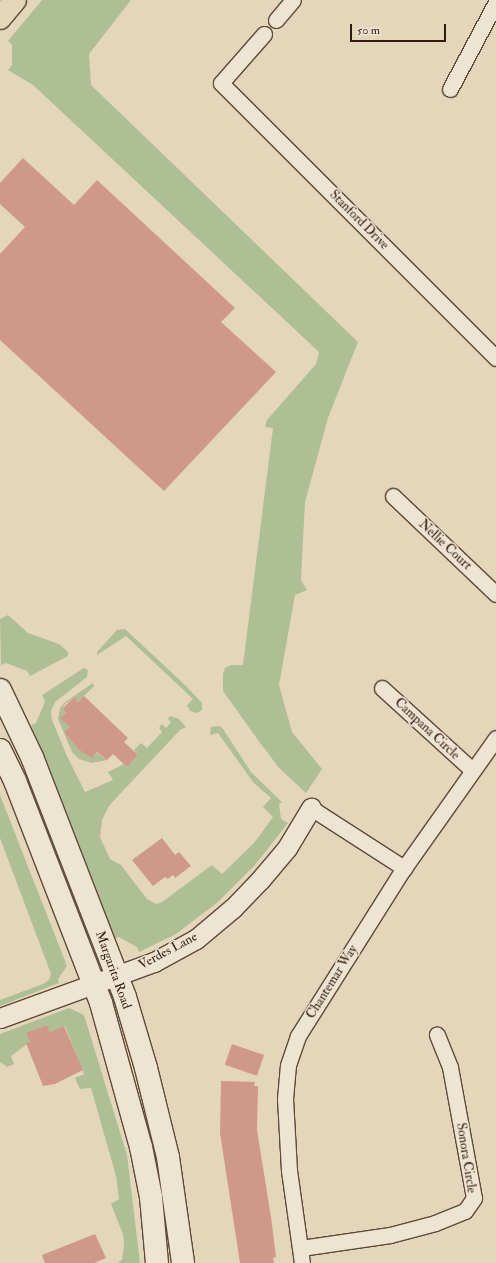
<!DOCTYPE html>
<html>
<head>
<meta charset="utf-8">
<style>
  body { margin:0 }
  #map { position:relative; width:496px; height:1263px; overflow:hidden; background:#e4d6ba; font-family:"IM FELL Double Pica",serif }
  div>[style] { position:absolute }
  .green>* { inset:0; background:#aebf95 }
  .building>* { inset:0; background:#d09888; transform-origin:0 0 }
  .roads { filter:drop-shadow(1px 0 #5f4a36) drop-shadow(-1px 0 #5f4a36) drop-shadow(0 1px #5f4a36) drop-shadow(0 -1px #5f4a36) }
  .minor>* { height:15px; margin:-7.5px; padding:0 7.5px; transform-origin:7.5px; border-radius:7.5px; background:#ede4d2 }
  .tertiary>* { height:19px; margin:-9.5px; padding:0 9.5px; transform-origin:9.5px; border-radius:9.5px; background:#ede4d2 }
  .secondary>* { height:22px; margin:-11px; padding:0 11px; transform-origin:11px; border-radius:11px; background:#ede4d2 }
  .primary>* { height:22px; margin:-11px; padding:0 11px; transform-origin:11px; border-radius:11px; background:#e4d6ba }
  span { translate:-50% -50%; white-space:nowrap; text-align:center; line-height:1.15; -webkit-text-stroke:3px #ede4d2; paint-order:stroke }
  .street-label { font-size:13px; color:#331b0a }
  .scale { position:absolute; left:350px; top:24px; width:96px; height:18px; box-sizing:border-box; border:2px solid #331b0a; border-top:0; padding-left:5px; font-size:12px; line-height:14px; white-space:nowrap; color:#331b0a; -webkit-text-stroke:3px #ede4d2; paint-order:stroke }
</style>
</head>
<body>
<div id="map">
  <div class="green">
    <div style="clip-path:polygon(42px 0,131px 0,89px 54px,91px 85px,358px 342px,328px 418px,305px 502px,301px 580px,307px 590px,295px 595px,279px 685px,292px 732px,322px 769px,306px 793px,279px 768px,258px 740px,223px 691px,223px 674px,225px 668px,231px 665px,243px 665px,273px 428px,265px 427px,267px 420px,316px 364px,319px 352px,33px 85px,8px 70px,12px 65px,12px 45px,8px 41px)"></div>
    <div style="clip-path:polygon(8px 615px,28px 633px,59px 644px,68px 652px,68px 656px,30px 676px,27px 671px,6px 663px,1px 665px,0 619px)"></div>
    <div style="clip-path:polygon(125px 629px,184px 684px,202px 703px,202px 710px,197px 713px,190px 711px,187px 705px,193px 699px,126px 636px,97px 655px,97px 652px,117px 630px)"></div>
    <div style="clip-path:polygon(84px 668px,88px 670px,87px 677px,55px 702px,51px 711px,52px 720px,67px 756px,85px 792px,113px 780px,108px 772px,124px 764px,127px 767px,138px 755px,134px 750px,141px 743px,147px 748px,162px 732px,159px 728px,162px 724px,166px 728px,171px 722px,168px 719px,170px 716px,179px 719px,186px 727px,180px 730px,118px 796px,109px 806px,102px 820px,100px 837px,110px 859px,121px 865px,147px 899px,156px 904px,162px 902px,212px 865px,222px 874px,254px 843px,273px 817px,263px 807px,271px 798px,253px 782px,218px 733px,210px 735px,211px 727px,220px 726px,223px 729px,251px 772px,282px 802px,279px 804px,281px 819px,288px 823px,255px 865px,218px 902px,176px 934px,139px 952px,137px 947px,119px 937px,113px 939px,31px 725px,36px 723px,45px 702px,42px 695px)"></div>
    <div style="clip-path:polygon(93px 683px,94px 686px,78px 702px,74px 697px,65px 704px,62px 709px,66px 713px,61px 718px,70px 727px,64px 732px,79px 750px,92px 757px,97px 753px,107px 760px,92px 763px,79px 759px,72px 752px,58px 719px,60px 708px,65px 702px)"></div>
    <div style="clip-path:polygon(0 795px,67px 966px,58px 979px,59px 983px,0 1006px,0 1000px,43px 984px,49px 980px,51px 974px,0 838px)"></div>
    <div style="clip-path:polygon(69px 1008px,84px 1015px,127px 1155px,140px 1263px,117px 1263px,122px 1260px,124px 1246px,123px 1234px,111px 1204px,119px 1199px,116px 1176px,91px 1088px,80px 1089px,75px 1078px,84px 1074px,65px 1026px,50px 1032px,47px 1025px,27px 1033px,30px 1042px,11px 1056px,14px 1064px,7px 1067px,0 1062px,0 1034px)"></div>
  </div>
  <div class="building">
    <div style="clip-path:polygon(23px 158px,74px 205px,97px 180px,235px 308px,221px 322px,276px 372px,164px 491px,0 340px,0 254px,25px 227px,0 204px,0 183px)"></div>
    <div style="clip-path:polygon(84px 696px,128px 738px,124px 742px,138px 755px,127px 767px,113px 754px,107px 760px,97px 752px,92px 758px,79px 750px,64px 732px,70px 727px,60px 718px,66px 713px,62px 709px,74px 697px,78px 702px)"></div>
    <div style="clip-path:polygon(162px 838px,175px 855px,179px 852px,191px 866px,175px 878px,173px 875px,168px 879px,165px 877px,153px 886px,132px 860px)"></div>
    <div style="clip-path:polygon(47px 1025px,50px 1032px,64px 1026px,83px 1070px,55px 1084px,43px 1086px,26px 1043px,30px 1042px,26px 1033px)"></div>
    <div style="left:232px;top:1044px;width:34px;height:22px;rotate:19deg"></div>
    <div style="clip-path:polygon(221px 1081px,255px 1082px,254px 1086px,258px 1086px,257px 1130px,271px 1217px,276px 1257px,273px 1258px,274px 1263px,240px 1263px,220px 1133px)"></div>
    <div style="clip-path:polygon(95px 1234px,106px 1258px,94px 1263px,45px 1263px,42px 1255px)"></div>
  </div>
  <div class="roads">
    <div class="minor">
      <div style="left:276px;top:20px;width:26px;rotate:-50deg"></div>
      <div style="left:264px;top:34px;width:65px;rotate:131.3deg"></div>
      <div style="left:221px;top:83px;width:389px;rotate:45deg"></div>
      <div style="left:450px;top:89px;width:98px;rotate:-62.1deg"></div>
      <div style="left:393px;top:496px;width:142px;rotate:43.6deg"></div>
      <div style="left:382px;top:688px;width:122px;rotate:42.3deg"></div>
      <div style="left:311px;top:808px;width:111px;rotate:32.8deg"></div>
      <div style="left:301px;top:1248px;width:90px;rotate:-8.3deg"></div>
      <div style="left:390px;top:1235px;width:47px;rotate:-14.9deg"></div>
      <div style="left:435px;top:1223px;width:32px;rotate:-22deg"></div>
      <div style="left:465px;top:1211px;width:16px;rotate:-55deg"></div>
      <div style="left:474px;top:1198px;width:133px;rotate:-100.4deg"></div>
      <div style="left:450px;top:1067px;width:35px;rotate:-112deg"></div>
      <div style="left:302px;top:1263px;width:94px;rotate:-98deg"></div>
      <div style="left:289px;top:1170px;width:71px;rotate:-93.2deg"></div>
      <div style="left:285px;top:1099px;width:34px;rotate:-85deg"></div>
      <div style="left:288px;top:1065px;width:31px;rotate:-71deg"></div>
      <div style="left:298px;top:1036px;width:199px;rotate:-57.8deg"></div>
      <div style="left:404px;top:868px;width:159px;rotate:-54.7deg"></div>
    </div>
    <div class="tertiary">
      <div style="left:0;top:1018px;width:164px;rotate:-20deg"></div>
      <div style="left:154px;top:962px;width:48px;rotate:-28.7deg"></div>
      <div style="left:196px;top:939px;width:48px;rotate:-40deg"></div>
      <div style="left:233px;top:908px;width:39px;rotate:-46deg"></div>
      <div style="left:260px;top:880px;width:42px;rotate:-49.8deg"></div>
      <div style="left:287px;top:848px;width:47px;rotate:-59deg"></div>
    </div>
    <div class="secondary">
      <div style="left:0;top:690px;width:74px;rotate:64.5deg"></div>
      <div style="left:32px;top:757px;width:257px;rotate:68.8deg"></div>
      <div style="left:125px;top:997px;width:74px;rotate:73.5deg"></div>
      <div style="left:146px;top:1068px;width:92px;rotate:76.1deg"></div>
      <div style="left:168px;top:1157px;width:107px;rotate:81.9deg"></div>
      <div style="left:0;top:750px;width:34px;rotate:64deg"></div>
      <div style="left:15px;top:781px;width:238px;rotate:68.8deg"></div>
      <div style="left:101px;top:1003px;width:149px;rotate:74.5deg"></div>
      <div style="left:141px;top:1147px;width:51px;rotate:78.7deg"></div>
      <div style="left:151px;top:1197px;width:66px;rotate:84.8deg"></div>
    </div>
    <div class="primary">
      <div style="left:0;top:18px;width:23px;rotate:-50deg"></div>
    </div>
  </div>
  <div class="street-label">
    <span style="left:359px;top:220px;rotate:45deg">Stanford Drive</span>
    <span style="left:445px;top:545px;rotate:43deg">Nellie Court</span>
    <span style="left:427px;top:729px;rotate:43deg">Campana Circle</span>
    <span style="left:168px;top:951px;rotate:-28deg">Verdes Lane</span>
    <span style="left:113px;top:970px;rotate:70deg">Margarita Road</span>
    <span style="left:332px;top:982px;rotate:-58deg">Chantemar Way</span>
    <span style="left:466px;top:1158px;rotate:81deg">Sonora Circle</span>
  </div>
  <div class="scale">50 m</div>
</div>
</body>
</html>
